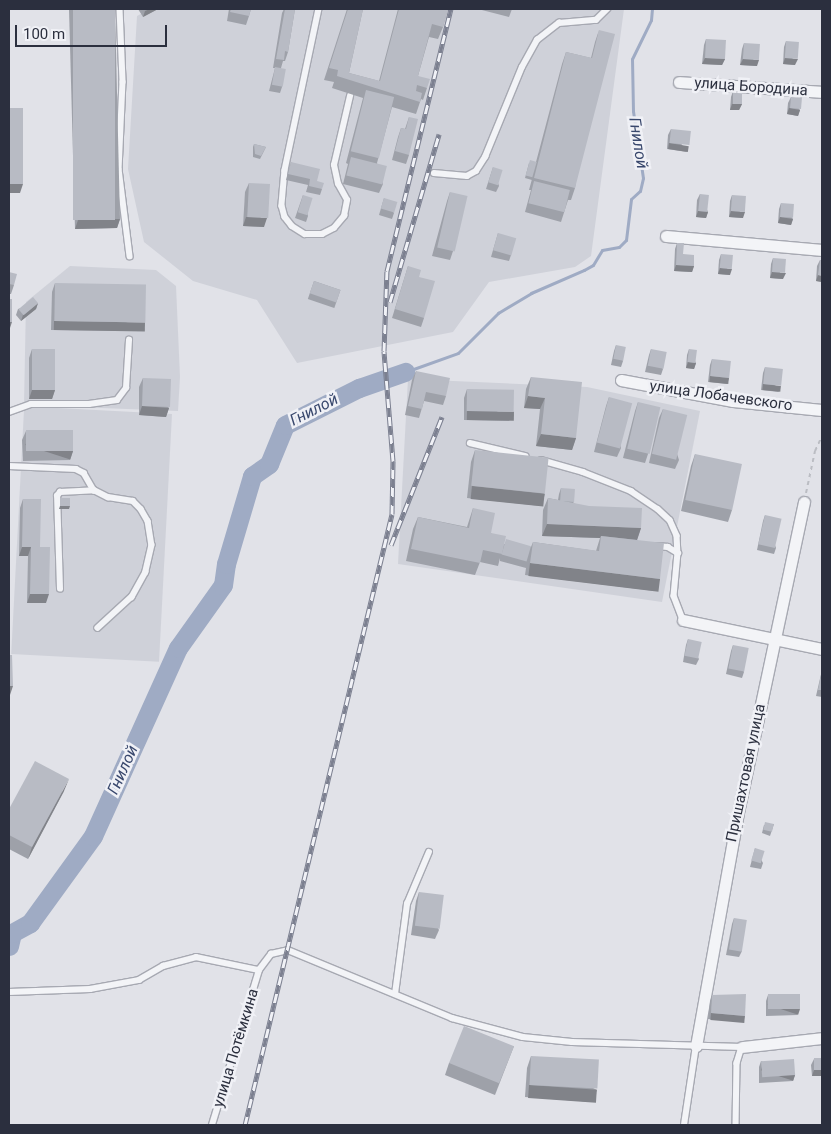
<!DOCTYPE html>
<html>
<head>
<meta charset="utf-8">
<style>
  body { margin:0 }
  #map { position:relative; width:831px; height:1134px; overflow:hidden; background:#e1e2e8; font-family:Roboto,sans-serif }
  div>[style] { position:absolute }
  .built>* { inset:0; background:#cfd1d9; transform-origin:0 0 }
  .stream>* { height:3px; margin:-1.5px; padding:0 1.5px; transform-origin:1.5px; border-radius:1.5px; background:#9fabc4 }
  .river>* { height:19px; margin:-9.5px; padding:0 9.5px; transform-origin:9.5px; border-radius:9.5px; background:#9fabc4 }
  .path>* { height:2px; margin-top:-1px; transform-origin:0; background:repeating-linear-gradient(90deg,#bbbdc3 0 4px,transparent 0 8px) }
  .roads { filter:drop-shadow(1px 0 #a7a9b2) drop-shadow(-1px 0 #a7a9b2) drop-shadow(0 1px #a7a9b2) drop-shadow(0 -1px #a7a9b2) }
  .service>* { height:5.5px; margin:-2.75px; padding:0 2.75px; transform-origin:2.75px; border-radius:2.75px; background:#f3f4f7 }
  .minor>* { height:11px; margin:-5.5px; padding:0 5.5px; transform-origin:5.5px; border-radius:5.5px; background:#f3f4f7 }
  .rail>* { height:5px; margin-top:-2.5px; transform-origin:0; background:repeating-linear-gradient(90deg,#f0f1f6 0 9px,#7c8090 0 18px); box-sizing:border-box; border-block:1px solid #7c8090 }
  .wall>* { inset:0; background:#9ea1a9; transform-origin:0 0 }
  .shaded-wall>* { inset:0; background:#818389; transform-origin:0 0 }
  .building>* { inset:0; background:#b8bbc4; transform-origin:0 0 }
  span { translate:-50% -50%; white-space:nowrap; text-align:center; line-height:1.15; -webkit-text-stroke:5px #f0f1f6; paint-order:stroke }
  .street-label { font-size:15px; color:#2b2f3e }
  .water-label { font-size:16px; color:#39486d; font-style:italic }
  .frame { position:absolute; inset:0; border:10px solid #2b2f3e; pointer-events:none }
  .scale { position:absolute; left:15px; top:25px; width:152px; height:22px; box-sizing:border-box; border:2px solid #2b2f3e; border-top:0; padding-left:6px; font-size:15px; line-height:18px; white-space:nowrap; color:#2b2f3e; -webkit-text-stroke:4px #f0f1f6; paint-order:stroke }
</style>
</head>
<body>
<div id="map">
  <div class="built">
    <div style="clip-path:polygon(150px 9px,624px 9px,591px 256px,575px 267px,489px 282px,453px 332px,297px 363px,257px 300px,193px 281px,144px 242px,128px 169px,137px 16px)"></div>
    <div style="clip-path:polygon(70px 266px,156px 270px,176px 286px,180px 377px,178px 411px,24px 405px,26px 302px)"></div>
    <div style="clip-path:polygon(408px 379px,587px 387px,700px 411px,662px 602px,398px 564px)"></div>
    <div style="left:172px;top:414px;width:248px;height:148px;rotate:93deg"></div>
  </div>
  <div class="stream">
    <div style="left:405px;top:372px;width:56px;rotate:-19.7deg"></div>
    <div style="left:458px;top:353px;width:57px;rotate:-45deg"></div>
    <div style="left:498px;top:313px;width:39px;rotate:-31deg"></div>
    <div style="left:531px;top:293px;width:58px;rotate:-23.5deg"></div>
    <div style="left:584px;top:270px;width:10px;rotate:-29deg"></div>
    <div style="left:593px;top:265px;width:17px;rotate:-59deg"></div>
    <div style="left:602px;top:250px;width:17px;rotate:-10deg"></div>
    <div style="left:619px;top:247px;width:10px;rotate:-45deg"></div>
    <div style="left:626px;top:240px;width:41px;rotate:-83deg"></div>
    <div style="left:631px;top:199px;width:12px;rotate:-42deg"></div>
    <div style="left:640px;top:191px;width:13px;rotate:-77deg"></div>
    <div style="left:643px;top:178px;width:68px;rotate:-98.5deg"></div>
    <div style="left:633px;top:111px;width:52px;rotate:-91.1deg"></div>
    <div style="left:632px;top:59px;width:43px;rotate:-64deg"></div>
    <div style="left:651px;top:20px;width:11px;rotate:-85deg"></div>
  </div>
  <div class="river">
    <div style="left:9px;top:946px;width:13px;rotate:-77deg"></div>
    <div style="left:12px;top:933px;width:21px;rotate:-29deg"></div>
    <div style="left:30px;top:923px;width:107px;rotate:-54.1deg"></div>
    <div style="left:93px;top:836px;width:206px;rotate:-65.7deg"></div>
    <div style="left:178px;top:648px;width:77px;rotate:-54.5deg"></div>
    <div style="left:223px;top:585px;width:21px;rotate:-82deg"></div>
    <div style="left:226px;top:564px;width:92px;rotate:-73.5deg"></div>
    <div style="left:252px;top:476px;width:21px;rotate:-35deg"></div>
    <div style="left:269px;top:464px;width:42px;rotate:-67.7deg"></div>
    <div style="left:285px;top:425px;width:83px;rotate:-26.6deg"></div>
    <div style="left:359px;top:388px;width:49px;rotate:-19.2deg"></div>
  </div>
  <div class="path">
    <div style="left:806px;top:493px;width:43px;rotate:-77.9deg"></div>
    <div style="left:815px;top:451px;width:17px;rotate:-65deg"></div>
  </div>
  <div class="roads">
    <div class="service">
      <div style="left:120px;top:9px;width:73px;rotate:87.6deg"></div>
      <div style="left:123px;top:82px;width:87px;rotate:92.6deg"></div>
      <div style="left:119px;top:169px;width:88px;rotate:82.8deg"></div>
      <div style="left:319px;top:9px;width:165px;rotate:101.9deg"></div>
      <div style="left:285px;top:170px;width:36px;rotate:95deg"></div>
      <div style="left:282px;top:206px;width:11px;rotate:75deg"></div>
      <div style="left:285px;top:217px;width:11px;rotate:52deg"></div>
      <div style="left:292px;top:226px;width:15px;rotate:32deg"></div>
      <div style="left:305px;top:234px;width:17px"></div>
      <div style="left:322px;top:234px;width:13px;rotate:-27deg"></div>
      <div style="left:334px;top:228px;width:16px;rotate:-50deg"></div>
      <div style="left:344px;top:216px;width:16px;rotate:-79deg"></div>
      <div style="left:347px;top:200px;width:18px;rotate:-119deg"></div>
      <div style="left:338px;top:184px;width:19px;rotate:-102deg"></div>
      <div style="left:334px;top:165px;width:71px;rotate:-76.9deg"></div>
      <div style="left:434px;top:173px;width:33px;rotate:5deg"></div>
      <div style="left:467px;top:176px;width:10px;rotate:-29deg"></div>
      <div style="left:476px;top:171px;width:17px;rotate:-57deg"></div>
      <div style="left:485px;top:157px;width:97px;rotate:-67.7deg"></div>
      <div style="left:522px;top:67px;width:31px;rotate:-61deg"></div>
      <div style="left:537px;top:40px;width:28px;rotate:-38deg"></div>
      <div style="left:559px;top:23px;width:37px;rotate:-5deg"></div>
      <div style="left:596px;top:20px;width:16px;rotate:-45deg"></div>
      <div style="left:9px;top:412px;width:23px;rotate:-20deg"></div>
      <div style="left:31px;top:404px;width:58px"></div>
      <div style="left:89px;top:404px;width:28px;rotate:-8deg"></div>
      <div style="left:117px;top:400px;width:15px;rotate:-53deg"></div>
      <div style="left:126px;top:388px;width:48px;rotate:-86.4deg"></div>
      <div style="left:470px;top:443px;width:57px;rotate:13.3deg"></div>
      <div style="left:541px;top:460px;width:44px;rotate:15.9deg"></div>
      <div style="left:583px;top:472px;width:52px;rotate:21.6deg"></div>
      <div style="left:631px;top:491px;width:32px;rotate:34deg"></div>
      <div style="left:658px;top:509px;width:16px;rotate:43deg"></div>
      <div style="left:670px;top:520px;width:17px;rotate:66deg"></div>
      <div style="left:677px;top:536px;width:17px;rotate:87deg"></div>
      <div style="left:9px;top:466px;width:67px;rotate:2.6deg"></div>
      <div style="left:76px;top:469px;width:9px;rotate:27deg"></div>
      <div style="left:84px;top:473px;width:20px;rotate:60deg"></div>
      <div style="left:94px;top:490px;width:16px;rotate:27deg"></div>
      <div style="left:108px;top:497px;width:25px;rotate:9deg"></div>
      <div style="left:133px;top:501px;width:11px;rotate:45deg"></div>
      <div style="left:141px;top:509px;width:14px;rotate:60deg"></div>
      <div style="left:148px;top:521px;width:24px;rotate:81deg"></div>
      <div style="left:152px;top:545px;width:28px;rotate:103deg"></div>
      <div style="left:146px;top:572px;width:29px;rotate:119deg"></div>
      <div style="left:132px;top:597px;width:46px;rotate:137.6deg"></div>
      <div style="left:656px;top:546px;width:12px;rotate:5deg"></div>
      <div style="left:668px;top:547px;width:12px;rotate:31deg"></div>
      <div style="left:678px;top:553px;width:43px;rotate:95.3deg"></div>
      <div style="left:674px;top:596px;width:26px;rotate:69deg"></div>
      <div style="left:60px;top:589px;width:93px;rotate:-91.8deg"></div>
      <div style="left:57px;top:496px;width:5px;rotate:-53deg"></div>
      <div style="left:60px;top:492px;width:34px;rotate:-3deg"></div>
      <div style="left:9px;top:992px;width:81px;rotate:-2.1deg"></div>
      <div style="left:90px;top:989px;width:50px;rotate:-10.4deg"></div>
      <div style="left:139px;top:980px;width:28px;rotate:-30deg"></div>
      <div style="left:163px;top:966px;width:34px;rotate:-15deg"></div>
      <div style="left:196px;top:957px;width:64px;rotate:11.7deg"></div>
      <div style="left:259px;top:970px;width:20px;rotate:-53deg"></div>
      <div style="left:271px;top:954px;width:17px;rotate:-13deg"></div>
      <div style="left:288px;top:950px;width:178px;rotate:22.5deg"></div>
      <div style="left:452px;top:1018px;width:73px;rotate:15deg"></div>
      <div style="left:523px;top:1037px;width:49px;rotate:5.8deg"></div>
      <div style="left:572px;top:1042px;width:170px;rotate:1.7deg"></div>
      <div style="left:742px;top:1047px;width:17px;rotate:107deg"></div>
      <div style="left:737px;top:1063px;width:62px;rotate:90.9deg"></div>
      <div style="left:395px;top:994px;width:91px;rotate:-82.4deg"></div>
      <div style="left:407px;top:904px;width:56px;rotate:-67.1deg"></div>
      <div style="left:212px;top:1125px;width:162px;rotate:-73.1deg"></div>
      <div style="left:684px;top:1125px;width:80px;rotate:-81.4deg"></div>
    </div>
    <div class="minor">
      <div style="left:679px;top:82px;width:143px;rotate:4deg"></div>
      <div style="left:666px;top:236px;width:157px;rotate:5.1deg"></div>
      <div style="left:621px;top:380px;width:114px;rotate:10.6deg"></div>
      <div style="left:733px;top:401px;width:89px;rotate:5.8deg"></div>
      <div style="left:683px;top:620px;width:142px;rotate:11.8deg"></div>
      <div style="left:696px;top:1046px;width:233px;rotate:-79.8deg"></div>
      <div style="left:737px;top:817px;width:322px;rotate:-78deg"></div>
      <div style="left:742px;top:1047px;width:81px;rotate:-6.4deg"></div>
    </div>
  </div>
  <div class="rail">
    <div style="left:390px;top:302px;width:175px;rotate:-73.7deg"></div>
    <div style="left:391px;top:545px;width:138px;rotate:-68.3deg"></div>
    <div style="left:245px;top:1125px;width:628px;rotate:-76.47deg"></div>
    <div style="left:392px;top:514px;width:53px;rotate:-88.9deg"></div>
    <div style="left:393px;top:461px;width:110px;rotate:-94.7deg"></div>
    <div style="left:384px;top:351px;width:80px;rotate:-87.9deg"></div>
    <div style="left:387px;top:271px;width:270px;rotate:-76.3deg"></div>
  </div>
  <div class="wall">
    <div style="clip-path:polygon(69px 9px,115px 9px,120px 219px,117px 228px,75px 229px)"></div>
    <div style="clip-path:polygon(138px 9px,158px 9px,143px 17px)"></div>
    <div style="clip-path:polygon(229px 9px,251px 9px,249px 16px,246px 25px,227px 21px)"></div>
    <div style="clip-path:polygon(284px 9px,295px 9px,288px 52px,285px 61px,283px 61px,281px 68px,282px 87px,280px 93px,269px 91px,275px 68px,273px 68px,282px 13px)"></div>
    <div style="clip-path:polygon(347px 9px,363px 9px,349px 73px,379px 81px,398px 9px,448px 9px,443px 27px,438px 39px,429px 37px,418px 76px,427px 88px,423px 100px,421px 99px,416px 114px,392px 107px,377px 163px,383px 184px,379px 193px,343px 184px,348px 164px,346px 163px,363px 98px,332px 88px,334px 82px,324px 80px)"></div>
    <div style="clip-path:polygon(478px 9px,512px 9px,509px 17px)"></div>
    <div style="clip-path:polygon(599px 30px,575px 188px,571px 200px,568px 200px,561px 222px,525px 212px,531px 190px,529px 190px,532px 179px,532px 180px,525px 178px,529px 163px,536px 162px,562px 64px,566px 52px,591px 58px,595px 42px)"></div>
    <div style="clip-path:polygon(706px 39px,725px 59px,722px 65px,702px 64px,704px 45px)"></div>
    <div style="clip-path:polygon(786px 41px,795px 65px,783px 64px,784px 47px)"></div>
    <div style="clip-path:polygon(744px 43px,757px 66px,740px 65px,742px 49px)"></div>
    <div style="clip-path:polygon(733px 91px,742px 104px,739px 110px,730px 110px,731px 97px)"></div>
    <div style="clip-path:polygon(791px 97px,800px 110px,798px 116px,787px 114px,788px 103px)"></div>
    <div style="clip-path:polygon(409px 117px,409px 155px,406px 164px,392px 160px,398px 137px,401px 128px,405px 129px)"></div>
    <div style="clip-path:polygon(671px 129px,687px 152px,667px 149px,668px 135px)"></div>
    <div style="clip-path:polygon(254px 144px,266px 147px,260px 159px,253px 157px,253px 147px)"></div>
    <div style="clip-path:polygon(291px 162px,322px 189px,320px 195px,306px 192px,308px 185px,286px 180px)"></div>
    <div style="clip-path:polygon(493px 167px,499px 186px,496px 192px,486px 189px)"></div>
    <div style="clip-path:polygon(249px 183px,264px 227px,243px 226px,245px 192px)"></div>
    <div style="clip-path:polygon(450px 192px,453px 251px,450px 260px,432px 256px,447px 201px)"></div>
    <div style="clip-path:polygon(700px 194px,708px 212px,706px 218px,696px 217px,697px 200px)"></div>
    <div style="clip-path:polygon(303px 195px,308px 216px,306px 222px,295px 218px)"></div>
    <div style="clip-path:polygon(732px 195px,743px 218px,729px 217px,730px 201px)"></div>
    <div style="clip-path:polygon(384px 198px,394px 213px,392px 219px,379px 215px)"></div>
    <div style="clip-path:polygon(781px 203px,793px 219px,791px 225px,778px 223px,779px 209px)"></div>
    <div style="clip-path:polygon(498px 233px,511px 255px,509px 261px,491px 257px)"></div>
    <div style="clip-path:polygon(677px 243px,683px 254px,694px 266px,692px 272px,674px 271px,675px 249px)"></div>
    <div style="clip-path:polygon(721px 254px,730px 275px,718px 274px,719px 260px)"></div>
    <div style="clip-path:polygon(773px 258px,783px 279px,770px 278px,771px 264px)"></div>
    <div style="clip-path:polygon(820px 260px,822px 282px,816px 281px,817px 266px)"></div>
    <div style="clip-path:polygon(408px 266px,419px 277px,424px 318px,421px 327px,392px 318px)"></div>
    <div style="clip-path:polygon(9px 272px,14px 285px,11px 294px,9px 294px)"></div>
    <div style="left:314px;top:281px;width:28px;height:19px;rotate:19deg"></div>
    <div style="clip-path:polygon(55px 283px,142px 331px,51px 330px,52px 292px)"></div>
    <div style="clip-path:polygon(38px 303px,36px 309px,21px 321px,16px 315px,18px 309px)"></div>
    <div style="clip-path:polygon(616px 345px,623px 361px,621px 367px,611px 365px,614px 351px)"></div>
    <div style="clip-path:polygon(32px 349px,55px 390px,52px 399px,29px 399px,29px 358px)"></div>
    <div style="clip-path:polygon(651px 349px,663px 369px,661px 375px,645px 372px,649px 355px)"></div>
    <div style="clip-path:polygon(689px 349px,696px 363px,694px 369px,686px 368px,687px 355px)"></div>
    <div style="clip-path:polygon(712px 359px,729px 378px,727px 384px,708px 382px,710px 365px)"></div>
    <div style="clip-path:polygon(765px 367px,779px 392px,761px 390px,763px 373px)"></div>
    <div style="clip-path:polygon(416px 371px,446px 396px,443px 405px,424px 401px,419px 418px,405px 415px,412px 380px)"></div>
    <div style="clip-path:polygon(531px 377px,576px 438px,572px 450px,536px 446px,540px 409px,524px 408px,526px 389px)"></div>
    <div style="clip-path:polygon(143px 378px,169px 408px,166px 417px,139px 415px,139px 387px)"></div>
    <div style="clip-path:polygon(467px 389px,510px 421px,464px 420px,464px 398px)"></div>
    <div style="clip-path:polygon(609px 397px,621px 448px,617px 457px,594px 452px,606px 406px)"></div>
    <div style="clip-path:polygon(638px 402px,648px 454px,645px 463px,623px 458px,635px 411px)"></div>
    <div style="clip-path:polygon(663px 409px,679px 460px,675px 469px,649px 463px,659px 418px)"></div>
    <div style="clip-path:polygon(26px 431px,73px 451px,70px 460px,23px 461px,22px 440px)"></div>
    <div style="clip-path:polygon(475px 450px,545px 494px,541px 506px,467px 498px,471px 462px)"></div>
    <div style="clip-path:polygon(695px 454px,732px 510px,728px 522px,681px 511px,691px 466px)"></div>
    <div style="clip-path:polygon(561px 488px,574px 502px,573px 503px,641px 528px,637px 540px,660px 579px,655px 591px,525px 575px,526px 568px,500px 561px,500px 558px,498px 566px,480px 562px,475px 575px,406px 561px,413px 529px,418px 517px,467px 527px,473px 508px,491px 533px,504px 544px,531px 547px,533px 542px,596px 551px,600px 538px,542px 536px,543px 510px,548px 498px,558px 500px,559px 494px)"></div>
    <div style="clip-path:polygon(23px 499px,40px 547px,46px 603px,27px 603px,28px 556px,19px 556px,20px 508px)"></div>
    <div style="clip-path:polygon(765px 515px,776px 548px,774px 554px,757px 550px,763px 521px)"></div>
    <div style="clip-path:polygon(688px 639px,699px 659px,696px 665px,683px 662px,686px 645px)"></div>
    <div style="clip-path:polygon(733px 645px,744px 672px,742px 678px,726px 674px,731px 651px)"></div>
    <div style="clip-path:polygon(822px 670px,822px 697px,816px 696px)"></div>
    <div style="clip-path:polygon(64px 791px,28px 859px,9px 849px,9px 809px)"></div>
    <div style="clip-path:polygon(774px 824px,770px 836px,762px 833px,764px 825px)"></div>
    <div style="clip-path:polygon(755px 848px,763px 863px,761px 869px,750px 867px)"></div>
    <div style="clip-path:polygon(419px 892px,439px 930px,435px 939px,411px 935px,416px 901px)"></div>
    <div style="clip-path:polygon(734px 918px,742px 951px,739px 957px,726px 955px,732px 924px)"></div>
    <div style="clip-path:polygon(712px 995px,745px 1016px,743px 1022px,708px 1019px,710px 1001px)"></div>
    <div style="clip-path:polygon(768px 995px,798px 1015px,766px 1016px,766px 1001px)"></div>
    <div style="clip-path:polygon(514px 1046px,495px 1095px,445px 1075px,449px 1063px)"></div>
    <div style="clip-path:polygon(531px 1056px,597px 1090px,592px 1102px,525px 1097px,527px 1068px)"></div>
    <div style="clip-path:polygon(822px 1058px,822px 1076px,812px 1076px,811px 1065px,814px 1059px)"></div>
    <div style="clip-path:polygon(761px 1061px,795px 1075px,793px 1081px,759px 1083px,759px 1067px)"></div>
  </div>
  <div class="shaded-wall">
    <div style="clip-path:polygon(150px 9px,158px 9px,143px 17px,145px 11px)"></div>
    <div style="clip-path:polygon(705px 58px,725px 59px,722px 65px,702px 64px)"></div>
    <div style="clip-path:polygon(785px 58px,798px 59px,795px 65px,783px 64px)"></div>
    <div style="clip-path:polygon(743px 59px,759px 60px,757px 66px,740px 65px)"></div>
    <div style="clip-path:polygon(732px 104px,742px 104px,739px 110px,730px 110px)"></div>
    <div style="clip-path:polygon(789px 108px,800px 110px,798px 116px,787px 114px)"></div>
    <div style="left:669px;top:143px;width:20px;height:6px;rotate:9deg"></div>
    <div style="clip-path:polygon(9px 184px,23px 184px,20px 193px,9px 193px)"></div>
    <div style="clip-path:polygon(698px 211px,708px 212px,706px 218px,696px 217px)"></div>
    <div style="clip-path:polygon(731px 211px,745px 212px,743px 218px,729px 217px)"></div>
    <div style="clip-path:polygon(246px 217px,267px 218px,264px 227px,243px 226px)"></div>
    <div style="clip-path:polygon(780px 217px,793px 219px,791px 225px,778px 223px)"></div>
    <div style="clip-path:polygon(120px 219px,117px 228px,75px 229px,78px 220px)"></div>
    <div style="clip-path:polygon(676px 265px,694px 266px,692px 272px,674px 271px)"></div>
    <div style="clip-path:polygon(720px 268px,732px 269px,730px 275px,718px 274px)"></div>
    <div style="clip-path:polygon(772px 272px,786px 273px,783px 279px,770px 278px)"></div>
    <div style="clip-path:polygon(818px 275px,822px 276px,822px 282px,816px 281px)"></div>
    <div style="clip-path:polygon(38px 303px,36px 309px,21px 321px,23px 315px)"></div>
    <div style="left:54px;top:321px;width:91px;height:9px;rotate:1deg"></div>
    <div style="clip-path:polygon(9px 322px,12px 322px,9px 331px)"></div>
    <div style="clip-path:polygon(688px 362px,696px 363px,694px 369px,686px 368px)"></div>
    <div style="left:710px;top:376px;width:19px;height:6px;rotate:6deg"></div>
    <div style="left:763px;top:384px;width:18px;height:6px;rotate:6deg"></div>
    <div style="clip-path:polygon(32px 390px,55px 390px,52px 399px,29px 399px)"></div>
    <div style="clip-path:polygon(528px 396px,545px 398px,540px 409px,524px 408px)"></div>
    <div style="clip-path:polygon(142px 406px,169px 408px,166px 417px,139px 415px)"></div>
    <div style="left:467px;top:411px;width:47px;height:9px;rotate:1deg"></div>
    <div style="clip-path:polygon(541px 434px,576px 438px,572px 450px,536px 446px)"></div>
    <div style="left:73px;top:451px;width:9px;height:47px;rotate:108deg"></div>
    <div style="left:472px;top:486px;width:73px;height:13px;rotate:6deg"></div>
    <div style="clip-path:polygon(60px 506px,70px 506px,69px 509px,59px 509px)"></div>
    <div style="clip-path:polygon(547px 524px,641px 528px,637px 540px,601px 536px,600px 538px,542px 536px)"></div>
    <div style="clip-path:polygon(22px 547px,31px 547px,28px 556px,19px 556px)"></div>
    <div style="left:530px;top:563px;width:131px;height:13px;rotate:7deg"></div>
    <div style="clip-path:polygon(30px 594px,49px 594px,46px 603px,27px 603px)"></div>
    <div style="clip-path:polygon(9px 686px,13px 686px,10px 695px,9px 695px)"></div>
    <div style="clip-path:polygon(69px 779px,64px 791px,28px 859px,32px 847px)"></div>
    <div style="left:800px;top:1009px;width:6px;height:32px;rotate:108deg"></div>
    <div style="left:711px;top:1013px;width:34px;height:7px;rotate:5deg"></div>
    <div style="clip-path:polygon(814px 1070px,822px 1070px,822px 1076px,812px 1076px)"></div>
    <div style="left:795px;top:1075px;width:6px;height:34px;rotate:108deg"></div>
    <div style="left:529px;top:1085px;width:68px;height:13px;rotate:4deg"></div>
  </div>
  <div class="building">
    <div style="left:73px;top:9px;width:42px;height:211px"></div>
    <div style="clip-path:polygon(231px 9px,251px 9px,249px 16px,230px 12px)"></div>
    <div style="clip-path:polygon(285px 9px,295px 9px,288px 52px,285px 51px,284px 60px,276px 59px)"></div>
    <div style="clip-path:polygon(348px 9px,363px 9px,349px 73px,380px 81px,399px 9px,448px 9px,443px 27px,432px 24px,418px 76px,430px 79px,427px 88px,417px 85px,416px 91px,422px 93px,420px 102px,337px 76px,338px 70px,329px 68px)"></div>
    <div style="clip-path:polygon(599px 30px,615px 34px,575px 188px,534px 178px,566px 52px,592px 58px)"></div>
    <div style="left:706px;top:39px;width:20px;height:19px;rotate:3deg"></div>
    <div style="left:786px;top:41px;width:13px;height:17px;rotate:4deg"></div>
    <div style="left:744px;top:43px;width:16px;height:16px;rotate:4deg"></div>
    <div style="left:275px;top:67px;width:11px;height:18px;rotate:10deg"></div>
    <div style="left:366px;top:90px;width:29px;height:63px;rotate:14deg"></div>
    <div style="left:733px;top:91px;width:9px;height:13px"></div>
    <div style="left:791px;top:97px;width:11px;height:11px;rotate:5deg"></div>
    <div style="left:9px;top:108px;width:14px;height:76px"></div>
    <div style="clip-path:polygon(409px 117px,418px 119px,409px 155px,395px 151px,401px 128px,406px 129px)"></div>
    <div style="left:671px;top:129px;width:20px;height:14px;rotate:6deg"></div>
    <div style="clip-path:polygon(254px 144px,266px 147px,261px 156px,255px 154px)"></div>
    <div style="left:351px;top:157px;width:37px;height:19px;rotate:14deg"></div>
    <div style="left:530px;top:160px;width:7px;height:16px;rotate:16deg"></div>
    <div style="clip-path:polygon(291px 162px,320px 169px,317px 181px,324px 183px,322px 189px,309px 186px,310px 179px,288px 174px)"></div>
    <div style="left:493px;top:167px;width:10px;height:16px;rotate:17deg"></div>
    <div style="left:534px;top:181px;width:37px;height:23px;rotate:14deg"></div>
    <div style="left:249px;top:183px;width:21px;height:34px;rotate:3deg"></div>
    <div style="left:450px;top:192px;width:18px;height:57px;rotate:13deg"></div>
    <div style="left:700px;top:194px;width:9px;height:17px;rotate:6deg"></div>
    <div style="left:303px;top:195px;width:10px;height:18px;rotate:17deg"></div>
    <div style="left:732px;top:195px;width:14px;height:16px;rotate:4deg"></div>
    <div style="left:384px;top:198px;width:14px;height:11px;rotate:17deg"></div>
    <div style="left:781px;top:203px;width:13px;height:14px;rotate:4deg"></div>
    <div style="left:498px;top:233px;width:19px;height:18px;rotate:16deg"></div>
    <div style="clip-path:polygon(677px 243px,684px 243px,683px 254px,694px 255px,694px 266px,676px 265px)"></div>
    <div style="left:721px;top:254px;width:12px;height:14px;rotate:5deg"></div>
    <div style="left:773px;top:258px;width:13px;height:14px;rotate:4deg"></div>
    <div style="clip-path:polygon(820px 260px,822px 260px,822px 276px,818px 275px)"></div>
    <div style="clip-path:polygon(408px 266px,421px 270px,419px 277px,435px 281px,424px 318px,395px 309px)"></div>
    <div style="clip-path:polygon(9px 272px,17px 274px,14px 285px,9px 284px)"></div>
    <div style="left:314px;top:281px;width:28px;height:13px;rotate:19deg"></div>
    <div style="left:55px;top:283px;width:91px;height:38px;rotate:1deg"></div>
    <div style="left:33px;top:297px;width:8px;height:19px;rotate:50deg"></div>
    <div style="left:9px;top:299px;width:3px;height:23px"></div>
    <div style="left:616px;top:345px;width:10px;height:14px;rotate:11deg"></div>
    <div style="left:32px;top:349px;width:23px;height:41px"></div>
    <div style="left:651px;top:349px;width:16px;height:17px;rotate:11deg"></div>
    <div style="left:689px;top:349px;width:8px;height:13px;rotate:7deg"></div>
    <div style="left:712px;top:359px;width:19px;height:17px;rotate:6deg"></div>
    <div style="left:765px;top:367px;width:18px;height:17px;rotate:6deg"></div>
    <div style="clip-path:polygon(416px 371px,450px 378px,446px 396px,426px 392px,422px 409px,408px 406px)"></div>
    <div style="clip-path:polygon(531px 377px,582px 382px,576px 438px,541px 434px,545px 398px,528px 396px)"></div>
    <div style="left:143px;top:378px;width:28px;height:28px;rotate:2deg"></div>
    <div style="left:467px;top:389px;width:47px;height:22px;rotate:1deg"></div>
    <div style="left:609px;top:397px;width:24px;height:47px;rotate:15deg"></div>
    <div style="left:638px;top:402px;width:23px;height:48px;rotate:13deg"></div>
    <div style="left:663px;top:409px;width:25px;height:46px;rotate:14deg"></div>
    <div style="left:73px;top:430px;width:21px;height:47px;rotate:90deg"></div>
    <div style="left:475px;top:450px;width:74px;height:36px;rotate:6deg"></div>
    <div style="left:695px;top:454px;width:48px;height:47px;rotate:12deg"></div>
    <div style="left:561px;top:488px;width:14px;height:13px;rotate:4deg"></div>
    <div style="left:60px;top:498px;width:10px;height:8px"></div>
    <div style="clip-path:polygon(548px 498px,589px 506px,642px 508px,641px 528px,547px 524px)"></div>
    <div style="clip-path:polygon(23px 499px,41px 499px,40px 547px,50px 547px,49px 594px,30px 594px,31px 547px,22px 547px)"></div>
    <div style="clip-path:polygon(473px 508px,495px 513px,491px 533px,506px 536px,502px 554px,483px 550px,480px 563px,411px 549px,418px 517px,469px 528px)"></div>
    <div style="left:765px;top:515px;width:17px;height:30px;rotate:13deg"></div>
    <div style="clip-path:polygon(601px 536px,664px 543px,660px 579px,530px 563px,533px 542px,599px 551px)"></div>
    <div style="left:506px;top:539px;width:26px;height:16px;rotate:16deg"></div>
    <div style="left:688px;top:639px;width:14px;height:17px;rotate:12deg"></div>
    <div style="left:733px;top:645px;width:16px;height:24px;rotate:11deg"></div>
    <div style="clip-path:polygon(9px 655px,12px 655px,13px 686px,9px 686px)"></div>
    <div style="clip-path:polygon(822px 670px,822px 690px,818px 690px)"></div>
    <div style="clip-path:polygon(35px 761px,69px 779px,32px 847px,9px 835px,9px 809px)"></div>
    <div style="left:765px;top:822px;width:9px;height:8px;rotate:13deg"></div>
    <div style="left:755px;top:848px;width:10px;height:13px;rotate:17deg"></div>
    <div style="left:419px;top:892px;width:25px;height:34px;rotate:7deg"></div>
    <div style="left:734px;top:918px;width:13px;height:32px;rotate:9deg"></div>
    <div style="clip-path:polygon(746px 994px,745px 1016px,711px 1013px,712px 995px)"></div>
    <div style="left:800px;top:994px;width:15px;height:32px;rotate:90deg"></div>
    <div style="left:464px;top:1026px;width:54px;height:40px;rotate:22deg"></div>
    <div style="left:531px;top:1056px;width:68px;height:29px;rotate:3deg"></div>
    <div style="left:822px;top:1058px;width:12px;height:8px;rotate:90deg"></div>
    <div style="left:794px;top:1059px;width:16px;height:33px;rotate:86deg"></div>
  </div>
  <div class="street-label">
    <span style="left:751px;top:87px;rotate:4deg">улица Бородина</span>
    <span style="left:721px;top:396px;rotate:8deg">улица Лобачевского</span>
    <span style="left:746px;top:773px;rotate:-78deg">Пришахтовая улица</span>
    <span style="left:236px;top:1048px;rotate:-73deg">улица Потёмкина</span>
  </div>
  <div class="water-label">
    <span style="left:638px;top:143px;rotate:81deg">Гнилой</span>
    <span style="left:314px;top:410px;rotate:-27deg">Гнилой</span>
    <span style="left:123px;top:770px;rotate:-66deg">Гнилой</span>
  </div>
  <div class="frame"></div>
  <div class="scale">100 m</div>
</div>
</body>
</html>
